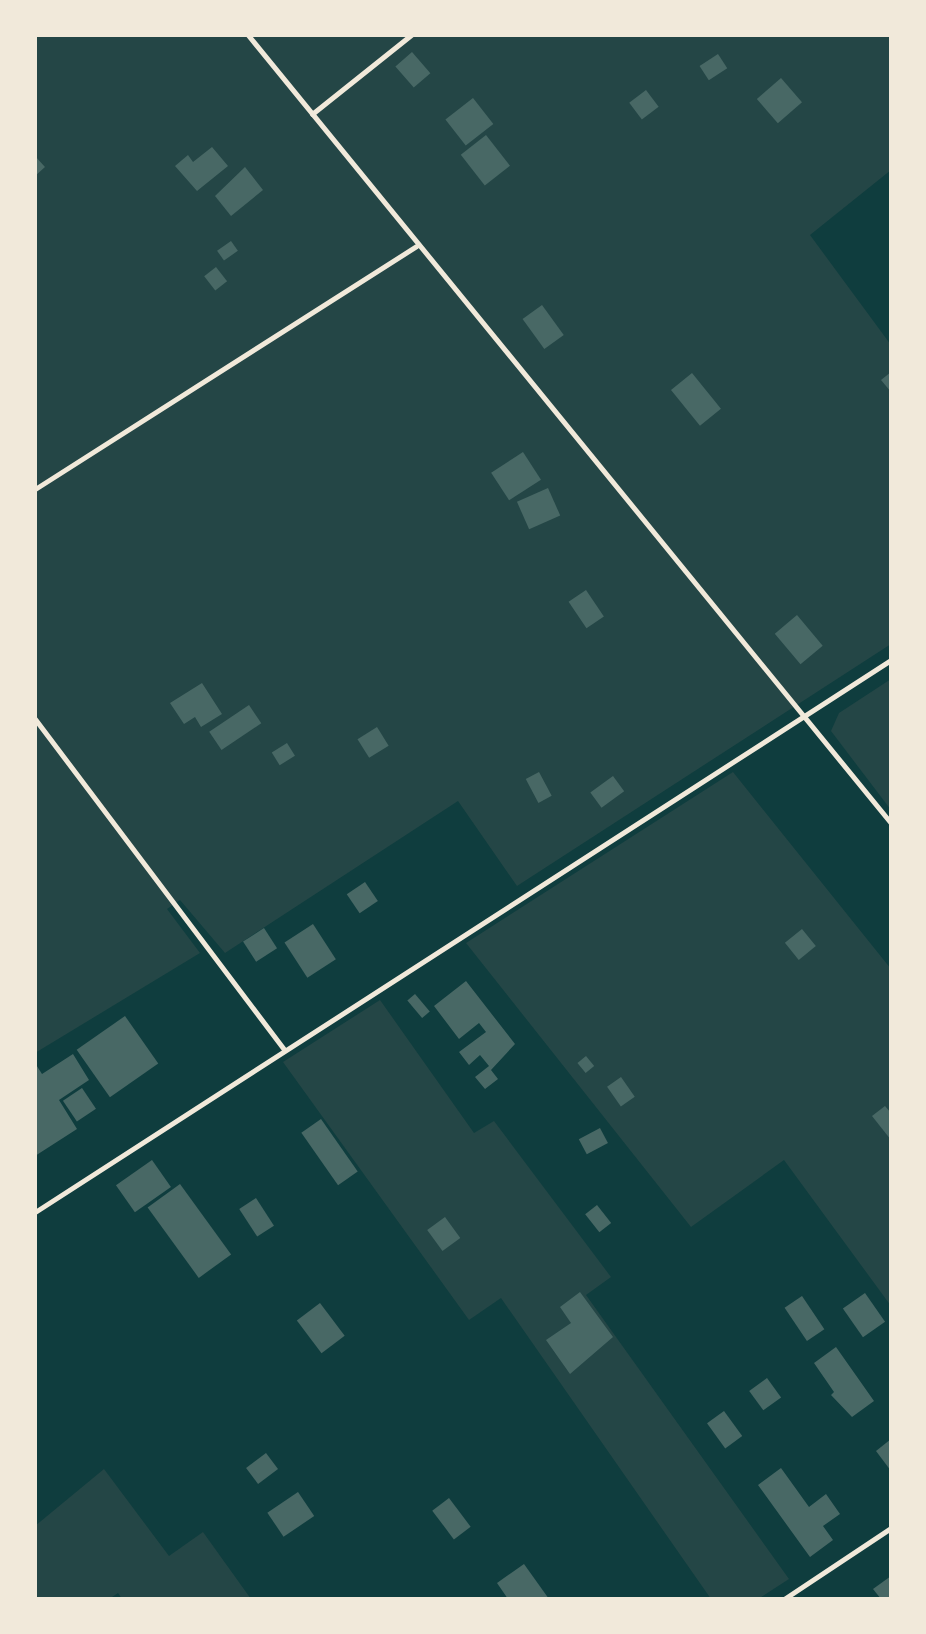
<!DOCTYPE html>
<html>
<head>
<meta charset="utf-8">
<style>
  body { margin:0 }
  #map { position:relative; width:926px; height:1634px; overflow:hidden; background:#0f3d3e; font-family:"Asap Condensed",sans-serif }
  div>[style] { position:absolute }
  .green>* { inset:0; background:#244646 }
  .building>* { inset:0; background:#486865; transform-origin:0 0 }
  .service>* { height:5px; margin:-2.5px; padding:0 2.5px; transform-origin:2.5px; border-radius:2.5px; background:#f1e9da }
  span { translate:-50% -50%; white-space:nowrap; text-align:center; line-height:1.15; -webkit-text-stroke:6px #f1e9da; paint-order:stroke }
  .frame { position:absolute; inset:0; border:37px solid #f1e9da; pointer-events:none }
</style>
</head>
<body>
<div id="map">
  <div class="green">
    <div style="clip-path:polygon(35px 35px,891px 35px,891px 170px,810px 235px,891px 345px,891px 644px,517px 886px,458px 801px,225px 953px,180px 900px,167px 909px,200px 953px,35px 1053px)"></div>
    <div style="clip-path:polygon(891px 679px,891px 810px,831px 731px,839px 713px)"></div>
    <div style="clip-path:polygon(733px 772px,891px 969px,891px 1306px,784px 1160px,691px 1227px,466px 943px)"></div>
    <div style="clip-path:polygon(380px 1000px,474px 1133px,494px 1121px,611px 1277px,586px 1295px,789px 1579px,758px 1599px,711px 1599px,501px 1298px,469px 1320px,283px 1062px)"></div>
    <div style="clip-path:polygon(104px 1469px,169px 1556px,203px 1532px,251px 1599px,122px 1599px,118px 1593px,109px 1599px,35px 1599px,35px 1526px)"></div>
  </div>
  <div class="building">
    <div style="left:412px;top:52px;width:28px;height:22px;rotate:49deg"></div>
    <div style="left:718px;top:54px;width:17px;height:22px;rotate:57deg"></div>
    <div style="left:781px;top:78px;width:32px;height:32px;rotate:49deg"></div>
    <div style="left:646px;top:90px;width:21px;height:21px;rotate:53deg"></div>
    <div style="left:473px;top:98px;width:33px;height:35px;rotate:52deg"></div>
    <div style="left:486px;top:135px;width:39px;height:32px;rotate:52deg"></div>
    <div style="clip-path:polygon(212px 147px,228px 166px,197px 191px,175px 166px,188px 155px,193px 162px)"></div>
    <div style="clip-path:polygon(35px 156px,45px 167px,35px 176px)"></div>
    <div style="clip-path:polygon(245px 167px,263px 190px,231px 216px,215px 196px)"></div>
    <div style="left:231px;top:241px;width:12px;height:17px;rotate:55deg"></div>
    <div style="left:216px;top:267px;width:18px;height:15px;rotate:52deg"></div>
    <div style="left:542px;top:305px;width:37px;height:24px;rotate:54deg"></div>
    <div style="clip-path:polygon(891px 372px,891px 392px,881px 380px)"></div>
    <div style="left:692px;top:373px;width:46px;height:27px;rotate:51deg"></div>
    <div style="left:523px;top:452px;width:33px;height:38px;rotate:57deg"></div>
    <div style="left:548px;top:488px;width:30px;height:34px;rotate:66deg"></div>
    <div style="left:586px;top:590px;width:32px;height:21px;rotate:56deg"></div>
    <div style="left:797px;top:615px;width:40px;height:29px;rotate:50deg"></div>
    <div style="clip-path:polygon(202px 683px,222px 714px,201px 727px,195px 717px,184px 724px,170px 703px)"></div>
    <div style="left:249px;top:705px;width:22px;height:48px;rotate:56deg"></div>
    <div style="left:377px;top:727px;width:22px;height:23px;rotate:58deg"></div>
    <div style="left:287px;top:743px;width:15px;height:18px;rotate:58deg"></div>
    <div style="left:539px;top:772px;width:27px;height:15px;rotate:62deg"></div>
    <div style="left:613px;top:776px;width:19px;height:28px;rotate:54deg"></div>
    <div style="left:365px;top:882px;width:23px;height:22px;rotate:56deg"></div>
    <div style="left:313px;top:924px;width:42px;height:34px;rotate:57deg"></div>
    <div style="left:264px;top:928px;width:24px;height:25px;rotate:57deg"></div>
    <div style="left:802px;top:929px;width:22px;height:22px;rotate:51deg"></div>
    <div style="clip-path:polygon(466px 981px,515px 1044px,491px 1070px,498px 1079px,485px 1089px,475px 1077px,489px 1066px,480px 1055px,469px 1065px,459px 1052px,486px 1032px,479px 1023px,459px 1039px,434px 1006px)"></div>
    <div style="left:415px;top:994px;width:23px;height:10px;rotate:50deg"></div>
    <div style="left:125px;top:1016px;width:58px;height:59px;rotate:55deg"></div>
    <div style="clip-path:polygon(73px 1054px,89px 1080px,59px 1100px,77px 1129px,35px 1156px,35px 1063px,42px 1074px)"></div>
    <div style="left:586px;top:1056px;width:13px;height:11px;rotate:51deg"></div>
    <div style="left:621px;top:1077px;width:24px;height:17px;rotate:55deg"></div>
    <div style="left:82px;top:1088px;width:25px;height:23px;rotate:56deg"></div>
    <div style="clip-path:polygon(885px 1106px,891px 1113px,891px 1140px,872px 1116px)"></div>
    <div style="left:321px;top:1119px;width:64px;height:24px;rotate:55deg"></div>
    <div style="left:600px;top:1128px;width:17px;height:24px;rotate:62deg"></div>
    <div style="left:152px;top:1160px;width:33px;height:44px;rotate:55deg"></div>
    <div style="left:180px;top:1184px;width:87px;height:40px;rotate:54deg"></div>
    <div style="left:256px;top:1198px;width:33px;height:20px;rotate:57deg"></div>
    <div style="left:597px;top:1205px;width:23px;height:15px;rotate:52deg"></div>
    <div style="left:445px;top:1217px;width:26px;height:22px;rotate:54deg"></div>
    <div style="clip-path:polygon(580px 1292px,613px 1337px,570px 1374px,546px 1340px,571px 1323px,560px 1307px)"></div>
    <div style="left:865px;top:1293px;width:35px;height:27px;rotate:55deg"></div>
    <div style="left:802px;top:1296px;width:40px;height:21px;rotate:56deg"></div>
    <div style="left:320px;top:1303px;width:41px;height:29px;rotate:53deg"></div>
    <div style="clip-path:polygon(836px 1347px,874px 1401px,852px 1417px,831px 1395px,834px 1392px,814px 1363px)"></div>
    <div style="left:767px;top:1378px;width:24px;height:22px;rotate:54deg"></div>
    <div style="left:724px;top:1411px;width:31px;height:21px;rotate:54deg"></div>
    <div style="clip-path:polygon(891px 1439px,891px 1471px,876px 1451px)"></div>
    <div style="left:266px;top:1453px;width:20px;height:25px;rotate:53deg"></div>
    <div style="clip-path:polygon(781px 1468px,809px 1507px,826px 1494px,840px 1514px,823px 1526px,833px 1540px,810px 1557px,758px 1485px)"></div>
    <div style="left:298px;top:1492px;width:29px;height:37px;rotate:56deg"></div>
    <div style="left:449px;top:1498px;width:36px;height:21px;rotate:53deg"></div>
    <div style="clip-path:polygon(524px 1564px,549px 1599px,508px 1599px,497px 1583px)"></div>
    <div style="clip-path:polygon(891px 1576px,891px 1599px,881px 1599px,873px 1589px)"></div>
  </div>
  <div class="service">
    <div style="left:248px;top:35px;width:1017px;rotate:50.79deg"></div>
    <div style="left:312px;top:114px;width:127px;rotate:-38.6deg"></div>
    <div style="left:35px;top:489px;width:452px;rotate:-32.5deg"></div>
    <div style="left:35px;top:719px;width:413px;rotate:53deg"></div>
    <div style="left:35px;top:1212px;width:1019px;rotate:-32.82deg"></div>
    <div style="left:784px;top:1599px;width:128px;rotate:-33.6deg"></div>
  </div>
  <div class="frame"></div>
</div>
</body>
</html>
